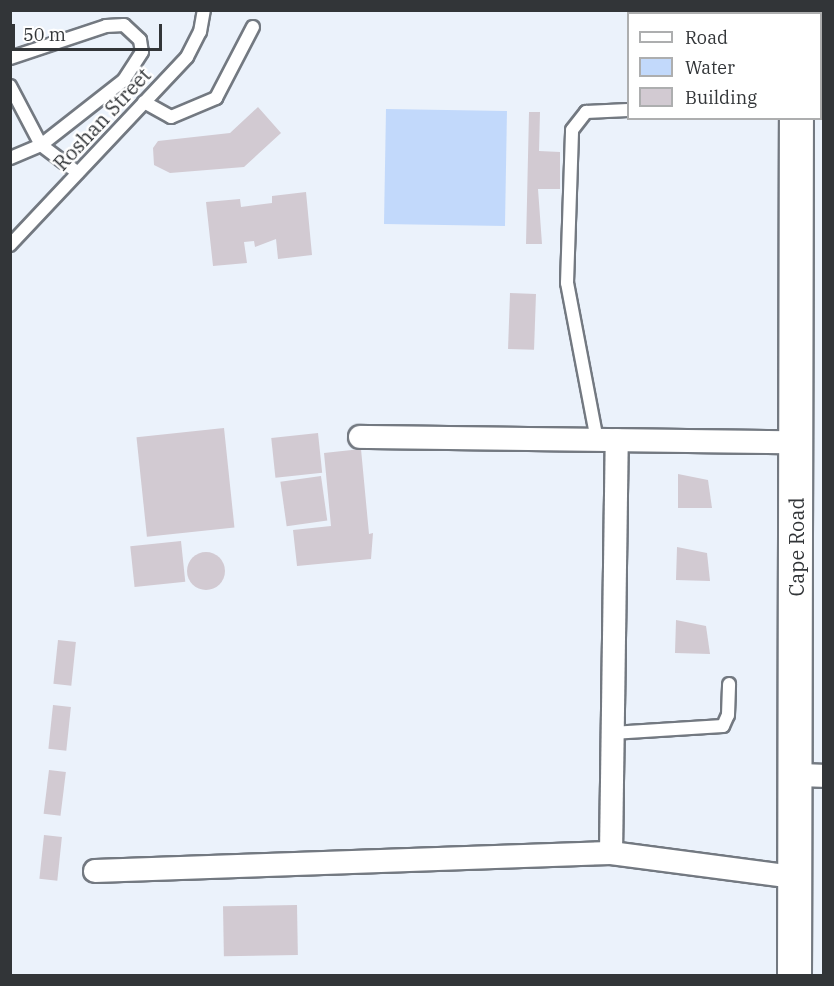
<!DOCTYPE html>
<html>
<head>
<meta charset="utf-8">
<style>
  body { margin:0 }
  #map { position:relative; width:834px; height:986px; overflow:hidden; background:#ebf2fb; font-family:"IBM Plex Serif",serif }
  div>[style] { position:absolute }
  .water>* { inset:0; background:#c2d9fb; transform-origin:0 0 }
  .building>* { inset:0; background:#d2cad2; transform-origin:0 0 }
  .round { border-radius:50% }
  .roads { filter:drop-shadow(2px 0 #737981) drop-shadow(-2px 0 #737981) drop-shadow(0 2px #737981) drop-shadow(0 -2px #737981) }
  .service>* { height:12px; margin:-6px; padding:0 6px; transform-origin:6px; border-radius:6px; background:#fff }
  .minor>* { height:22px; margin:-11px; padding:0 11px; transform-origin:11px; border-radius:11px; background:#fff }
  .primary>* { height:33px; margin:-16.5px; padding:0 16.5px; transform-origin:16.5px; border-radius:16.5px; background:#fff }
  span { translate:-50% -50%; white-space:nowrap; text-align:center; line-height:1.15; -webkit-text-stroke:5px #fff; paint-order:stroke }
  .street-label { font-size:20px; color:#323538 }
  .frame { position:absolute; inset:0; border:12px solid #323538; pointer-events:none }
  .legend { position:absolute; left:627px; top:12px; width:195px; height:108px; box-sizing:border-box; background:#fff; border:2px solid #adaeaf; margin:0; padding:8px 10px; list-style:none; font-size:18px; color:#323538 }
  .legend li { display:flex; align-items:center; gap:12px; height:30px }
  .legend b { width:30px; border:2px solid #adaeaf }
  .scale { position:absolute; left:12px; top:24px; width:150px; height:27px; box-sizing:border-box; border:3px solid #323538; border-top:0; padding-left:8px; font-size:18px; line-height:21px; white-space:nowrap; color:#323538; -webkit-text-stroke:4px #fff; paint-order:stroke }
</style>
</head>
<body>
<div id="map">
  <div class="water">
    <div style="left:386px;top:109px;width:121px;height:115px;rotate:1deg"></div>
  </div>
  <div class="building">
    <div style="clip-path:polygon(258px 107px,281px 133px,244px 167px,170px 173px,154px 165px,153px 148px,158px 141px,230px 133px)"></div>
    <div style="clip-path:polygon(529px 112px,540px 112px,539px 151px,560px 152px,560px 189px,538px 189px,542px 244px,526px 244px)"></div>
    <div style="clip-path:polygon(306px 192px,312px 255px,278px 259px,276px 239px,255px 247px,254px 241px,244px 242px,247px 263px,213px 266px,206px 202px,240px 199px,241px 207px,272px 203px,272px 196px)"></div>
    <div style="left:510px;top:293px;width:26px;height:56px;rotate:2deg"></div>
    <div style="left:224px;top:428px;width:100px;height:88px;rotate:84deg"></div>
    <div style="left:318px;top:433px;width:40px;height:47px;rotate:84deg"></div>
    <div style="clip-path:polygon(361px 449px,369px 534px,373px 533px,371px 559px,297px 566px,293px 530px,331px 526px,324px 453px)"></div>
    <div style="clip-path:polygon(678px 474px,708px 480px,712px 508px,678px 508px)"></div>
    <div style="left:321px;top:476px;width:45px;height:41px;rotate:82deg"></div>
    <div style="left:181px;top:541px;width:41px;height:51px;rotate:84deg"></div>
    <div style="clip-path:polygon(677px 547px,707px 553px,710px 581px,676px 580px)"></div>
    <div class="round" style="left:187px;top:552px;width:38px;height:38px"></div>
    <div style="clip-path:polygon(676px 620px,706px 626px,710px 654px,675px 653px)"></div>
    <div style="left:58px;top:640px;width:18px;height:44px;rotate:6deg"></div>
    <div style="left:53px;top:705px;width:18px;height:44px;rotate:6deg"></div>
    <div style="left:49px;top:770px;width:17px;height:44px;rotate:7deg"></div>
    <div style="left:44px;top:835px;width:18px;height:44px;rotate:6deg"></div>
    <div style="left:297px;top:905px;width:50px;height:74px;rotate:89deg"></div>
  </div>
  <div class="roads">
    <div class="service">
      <div style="left:10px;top:58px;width:101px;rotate:-18.4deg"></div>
      <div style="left:106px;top:26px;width:18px;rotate:-3deg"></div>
      <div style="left:124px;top:25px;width:22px;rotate:43deg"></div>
      <div style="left:140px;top:40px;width:12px;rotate:81deg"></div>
      <div style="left:142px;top:52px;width:33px;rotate:123deg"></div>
      <div style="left:124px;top:80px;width:105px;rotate:141.9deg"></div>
      <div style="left:41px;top:145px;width:34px;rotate:157deg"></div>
      <div style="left:10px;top:86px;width:67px;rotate:62.3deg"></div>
      <div style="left:41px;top:145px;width:46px;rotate:37.1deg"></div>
      <div style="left:144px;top:102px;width:31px;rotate:29deg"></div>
      <div style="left:171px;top:117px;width:49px;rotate:-22.9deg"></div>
      <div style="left:216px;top:98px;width:80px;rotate:-62.5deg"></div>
      <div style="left:10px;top:245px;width:258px;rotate:-46.7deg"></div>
      <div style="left:187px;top:57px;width:28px;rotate:-63deg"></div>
      <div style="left:200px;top:32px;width:22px;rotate:-80deg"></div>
      <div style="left:597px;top:440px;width:160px;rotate:-100.8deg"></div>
      <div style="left:567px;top:283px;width:153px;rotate:-88.1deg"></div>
      <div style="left:572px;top:130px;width:23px;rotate:-52deg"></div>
      <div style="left:586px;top:112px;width:42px;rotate:-2.7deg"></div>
      <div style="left:612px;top:733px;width:111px;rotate:-3.6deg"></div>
      <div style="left:723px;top:726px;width:12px;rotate:-66deg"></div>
      <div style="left:728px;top:715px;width:31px;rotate:-88deg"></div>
    </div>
    <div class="minor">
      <div style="left:360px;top:437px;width:436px;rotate:0.7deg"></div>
      <div style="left:797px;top:775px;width:27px;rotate:2deg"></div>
      <div style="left:611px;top:853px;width:413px;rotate:-89.2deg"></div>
      <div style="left:95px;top:871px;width:516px;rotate:-2deg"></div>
      <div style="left:611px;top:853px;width:185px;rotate:7.5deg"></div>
    </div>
    <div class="primary">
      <div style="left:796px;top:10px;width:4px;rotate:90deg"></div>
      <div style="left:794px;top:976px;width:858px;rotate:-89.87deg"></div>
    </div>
  </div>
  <div class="street-label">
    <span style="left:102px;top:119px;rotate:-47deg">Roshan Street</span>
    <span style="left:796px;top:547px;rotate:-90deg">Cape Road</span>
  </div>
  <div class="frame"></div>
  <ul class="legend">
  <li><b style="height:8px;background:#fff"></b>Road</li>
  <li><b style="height:16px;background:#c2d9fb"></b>Water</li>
  <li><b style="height:16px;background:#d2cad2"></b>Building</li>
  </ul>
  <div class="scale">50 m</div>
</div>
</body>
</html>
